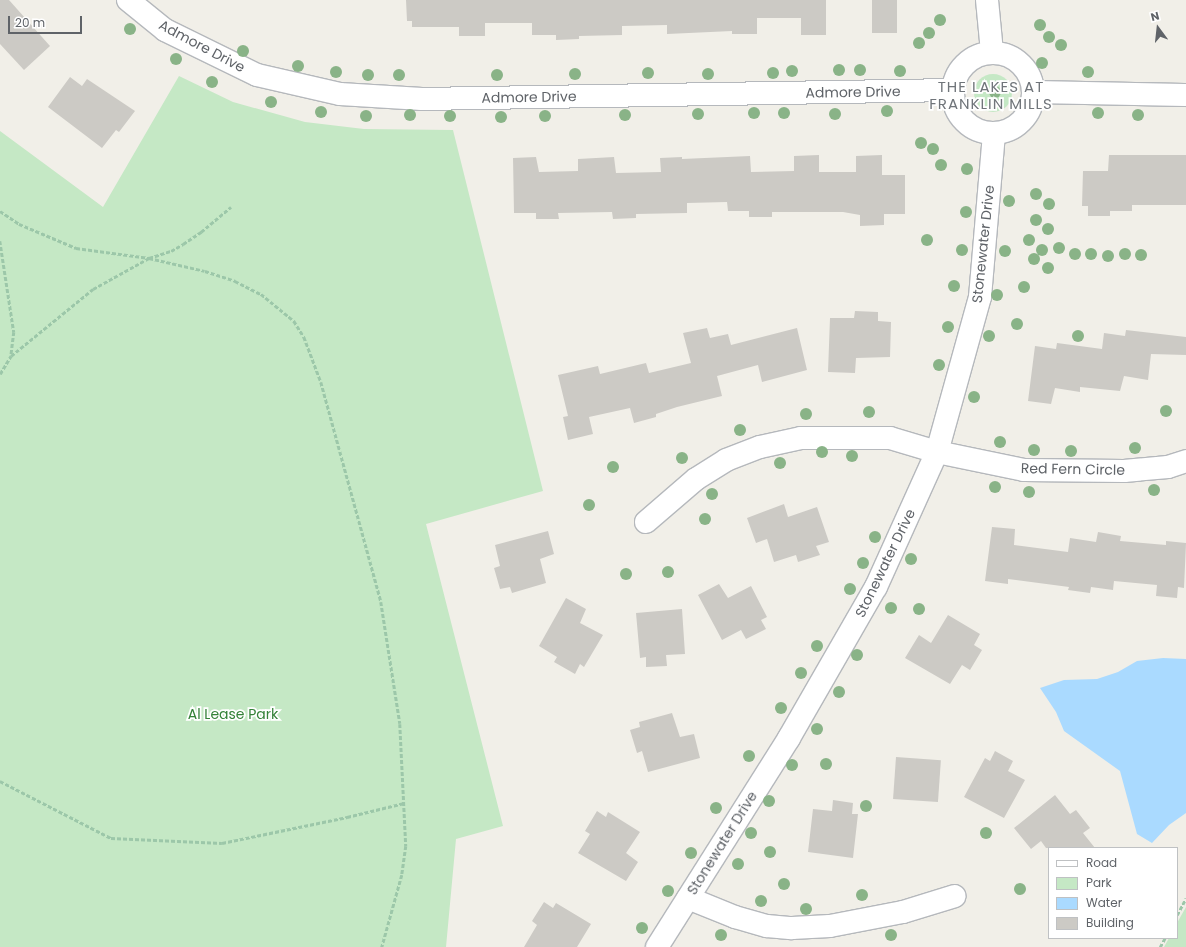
<!DOCTYPE html>
<html>
<head>
<meta charset="utf-8">
<style>
  body { margin:0 }
  #map { position:relative; width:1186px; height:947px; overflow:hidden; background:#f1efe8; font-family:Poppins,sans-serif }
  div>[style] { position:absolute }
  .green>* { inset:0; background:#c5e8c5 }
  .round { border-radius:50% }
  .water>* { inset:0; background:#aadaff }
  .building>* { inset:0; background:#cccac5; transform-origin:0 0 }
  .path>* { height:2.5px; margin-top:-1.25px; transform-origin:0; background:repeating-linear-gradient(90deg,#9cc7a9 0 4px,transparent 0 6px) }
  .roads { filter:drop-shadow(1px 0 #b5b8bc) drop-shadow(-1px 0 #b5b8bc) drop-shadow(0 1px #b5b8bc) drop-shadow(0 -1px #b5b8bc) }
  .minor>* { height:22px; margin:-11px; padding:0 11px; transform-origin:11px; border-radius:11px; background:#fff }
  .minor>.ring { margin:-11px; padding:0; box-sizing:content-box; background:none; border:22px solid #fff; border-radius:50% }
  .trees>* { width:12px; height:12px; margin:-6px; border-radius:50%; background:#89b387 }
  span { translate:-50% -50%; white-space:nowrap; text-align:center; line-height:1.15; -webkit-text-stroke:3.5px #fff; paint-order:stroke }
  .street-label { font-size:14px; color:#5f6368 }
  .park-label { font-size:14px; color:#348238 }
  .neighbourhood-label { font-size:15px; color:#70757a; letter-spacing:1px }
  .legend { position:absolute; left:1048px; top:847px; width:130px; height:92px; box-sizing:border-box; background:#fff; border:1px solid #bfc1c3; margin:0; padding:5px 7px; list-style:none; font-size:12px; color:#5f6368 }
  .legend li { display:flex; align-items:center; gap:8px; height:20px }
  .legend b { width:20px; border:1px solid #bfc1c3 }
  .north { position:absolute; left:1138px; top:8px; width:40px; height:40px; -webkit-text-stroke:3px #fff; paint-order:stroke; rotate:345deg; font-size:11px; font-weight:700; line-height:16px; text-align:center; color:#5f6368 }
  .north::after { content:''; display:block; margin:auto; width:14px; height:18px; background:#5f6368; clip-path:polygon(50% 0,100% 100%,50% 72%,0 100%) }
  .scale { position:absolute; left:8px; top:16px; width:74px; height:18px; box-sizing:border-box; border:2px solid #5f6368; border-top:0; padding-left:5px; font-size:12px; line-height:14px; white-space:nowrap; color:#5f6368; -webkit-text-stroke:3px #fff; paint-order:stroke }
</style>
</head>
<body>
<div id="map">
  <div class="green">
    <div class="round" style="left:974px;top:74px;width:38px;height:38px"></div>
    <div style="clip-path:polygon(179px 76px,233px 102px,305px 122px,364px 129px,453px 130px,543px 491px,426px 524px,503px 826px,456px 839px,446px 947px,0 947px,0 131px,103px 207px)"></div>
    <div style="clip-path:polygon(1186px 907px,1186px 947px,1164px 947px,1169px 938px,1177px 938px,1177px 923px)"></div>
  </div>
  <div class="water">
    <div style="clip-path:polygon(1163px 658px,1186px 659px,1186px 813px,1169px 825px,1152px 843px,1137px 834px,1120px 771px,1064px 731px,1056px 712px,1040px 688px,1064px 680px,1097px 679px,1118px 672px,1137px 661px)"></div>
  </div>
  <div class="building">
    <div style="clip-path:polygon(0 0,9px 0,50px 46px,24px 70px,0 44px)"></div>
    <div style="clip-path:polygon(406px 0,826px 0,826px 35px,801px 35px,801px 18px,757px 18px,757px 34px,732px 34px,732px 31px,667px 34px,667px 25px,622px 26px,622px 35px,579px 36px,579px 39px,556px 40px,556px 35px,532px 35px,532px 23px,485px 23px,485px 36px,459px 36px,459px 27px,412px 27px,412px 21px,407px 21px)"></div>
    <div style="left:872px;top:0;width:25px;height:33px"></div>
    <div style="clip-path:polygon(70px 77px,82px 86px,87px 79px,135px 111px,119px 132px,116px 130px,102px 148px,48px 107px)"></div>
    <div style="clip-path:polygon(819px 155px,819px 172px,856px 172px,856px 156px,882px 155px,882px 175px,905px 175px,905px 214px,884px 214px,884px 225px,860px 226px,860px 215px,843px 212px,772px 212px,772px 217px,749px 217px,749px 211px,728px 211px,727px 202px,687px 203px,687px 213px,636px 214px,636px 218px,613px 219px,612px 212px,558px 213px,559px 219px,536px 219px,536px 213px,514px 213px,513px 158px,536px 157px,539px 172px,578px 171px,578px 159px,614px 157px,616px 173px,661px 172px,660px 158px,682px 157px,682px 159px,750px 156px,751px 172px,794px 171px,794px 156px)"></div>
    <div style="clip-path:polygon(1109px 155px,1186px 155px,1186px 205px,1132px 205px,1132px 211px,1110px 211px,1110px 216px,1088px 216px,1088px 206px,1082px 206px,1083px 171px,1108px 171px)"></div>
    <div style="clip-path:polygon(855px 311px,878px 312px,878px 321px,891px 322px,890px 357px,856px 358px,855px 373px,828px 372px,830px 318px,854px 318px)"></div>
    <div style="clip-path:polygon(707px 328px,710px 338px,728px 334px,731px 345px,797px 328px,807px 370px,762px 382px,758px 365px,717px 376px,722px 396px,677px 407px,656px 414px,656px 417px,634px 423px,630px 408px,589px 417px,593px 434px,568px 440px,563px 417px,568px 416px,558px 375px,598px 366px,600px 374px,646px 363px,649px 373px,691px 363px,683px 333px)"></div>
    <div style="clip-path:polygon(1126px 330px,1186px 337px,1186px 355px,1151px 354px,1148px 380px,1124px 376px,1120px 391px,1080px 387px,1080px 392px,1055px 388px,1051px 404px,1028px 401px,1035px 346px,1056px 349px,1057px 343px,1102px 349px,1104px 333px,1125px 336px)"></div>
    <div style="clip-path:polygon(784px 504px,788px 517px,817px 507px,829px 542px,816px 546px,820px 555px,798px 562px,796px 555px,774px 562px,767px 539px,756px 543px,747px 518px)"></div>
    <div style="clip-path:polygon(992px 527px,1015px 529px,1014px 545px,1068px 552px,1070px 538px,1096px 542px,1098px 532px,1121px 536px,1120px 541px,1166px 545px,1166px 541px,1186px 543px,1184px 588px,1178px 587px,1177px 598px,1156px 596px,1157px 585px,1114px 581px,1113px 590px,1091px 587px,1090px 593px,1068px 590px,1069px 587px,1008px 579px,1008px 584px,985px 581px)"></div>
    <div style="clip-path:polygon(548px 531px,554px 554px,540px 559px,546px 583px,512px 593px,510px 587px,500px 589px,494px 568px,500px 566px,495px 545px)"></div>
    <div style="clip-path:polygon(719px 584px,728px 598px,751px 586px,767px 617px,761px 620px,766px 629px,746px 639px,741px 630px,722px 640px,698px 595px)"></div>
    <div style="clip-path:polygon(566px 598px,586px 609px,580px 623px,603px 635px,584px 667px,580px 664px,575px 674px,554px 662px,557px 657px,539px 646px)"></div>
    <div style="clip-path:polygon(682px 609px,685px 654px,666px 655px,667px 666px,646px 667px,646px 657px,640px 658px,636px 613px)"></div>
    <div style="clip-path:polygon(948px 615px,980px 634px,974px 645px,982px 650px,970px 670px,962px 665px,950px 684px,905px 658px,919px 635px,931px 643px)"></div>
    <div style="clip-path:polygon(672px 713px,680px 737px,694px 734px,700px 758px,648px 772px,642px 751px,637px 753px,630px 730px,640px 727px,639px 722px)"></div>
    <div style="clip-path:polygon(995px 751px,1013px 761px,1008px 771px,1025px 780px,1004px 818px,964px 797px,985px 758px,990px 761px)"></div>
    <div style="left:896px;top:757px;width:45px;height:42px;rotate:4deg"></div>
    <div style="clip-path:polygon(1055px 795px,1070px 814px,1076px 810px,1090px 828px,1083px 833px,1095px 848px,1046px 848px,1041px 841px,1031px 849px,1014px 828px)"></div>
    <div style="clip-path:polygon(833px 800px,853px 803px,852px 814px,858px 814px,853px 858px,808px 852px,813px 809px,832px 811px)"></div>
    <div style="clip-path:polygon(597px 811px,606px 817px,608px 812px,640px 832px,626px 853px,638px 862px,626px 881px,578px 853px,590px 834px,585px 831px)"></div>
    <div style="clip-path:polygon(544px 902px,553px 908px,556px 903px,591px 924px,577px 947px,524px 947px,537px 925px,532px 921px)"></div>
  </div>
  <div class="path">
    <div style="left:0;top:211px;width:23px;rotate:34deg"></div>
    <div style="left:19px;top:224px;width:62px;rotate:22.8deg"></div>
    <div style="left:76px;top:248px;width:74px;rotate:7.8deg"></div>
    <div style="left:149px;top:258px;width:23px;rotate:-18deg"></div>
    <div style="left:171px;top:251px;width:14px;rotate:-30deg"></div>
    <div style="left:183px;top:244px;width:22px;rotate:-34deg"></div>
    <div style="left:201px;top:232px;width:39px;rotate:-40deg"></div>
    <div style="left:0;top:241px;width:92px;rotate:81.3deg"></div>
    <div style="left:14px;top:332px;width:24px;rotate:97deg"></div>
    <div style="left:11px;top:356px;width:106px;rotate:-39.3deg"></div>
    <div style="left:93px;top:289px;width:64px;rotate:-29deg"></div>
    <div style="left:149px;top:258px;width:57px;rotate:13.1deg"></div>
    <div style="left:205px;top:271px;width:32px;rotate:18deg"></div>
    <div style="left:235px;top:281px;width:29px;rotate:27deg"></div>
    <div style="left:261px;top:294px;width:43px;rotate:39.3deg"></div>
    <div style="left:294px;top:321px;width:19px;rotate:58deg"></div>
    <div style="left:304px;top:337px;width:48px;rotate:69.3deg"></div>
    <div style="left:321px;top:382px;width:228px;rotate:74.7deg"></div>
    <div style="left:381px;top:602px;width:123px;rotate:81.1deg"></div>
    <div style="left:400px;top:724px;width:122px;rotate:87.2deg"></div>
    <div style="left:406px;top:846px;width:29px;rotate:98deg"></div>
    <div style="left:402px;top:875px;width:75px;rotate:105.5deg"></div>
    <div style="left:0;top:374px;width:21px;rotate:-59deg"></div>
    <div style="left:0;top:781px;width:125px;rotate:27.2deg"></div>
    <div style="left:111px;top:838px;width:111px;rotate:2.6deg"></div>
    <div style="left:222px;top:843px;width:128px;rotate:-11.7deg"></div>
    <div style="left:347px;top:817px;width:59px;rotate:-13.8deg"></div>
    <div style="left:1177px;top:915px;width:19px;rotate:-62deg"></div>
    <div style="left:1160px;top:947px;width:10px;rotate:-61deg"></div>
  </div>
  <div class="roads">
    <div class="minor">
      <div style="left:128px;top:0;width:48px;rotate:39deg"></div>
      <div style="left:165px;top:30px;width:102px;rotate:26.1deg"></div>
      <div style="left:257px;top:75px;width:85px;rotate:12.9deg"></div>
      <div style="left:340px;top:94px;width:82px;rotate:3.5deg"></div>
      <div style="left:422px;top:99px;width:530px;rotate:-0.97deg"></div>
      <div style="left:987px;top:0;width:52px;rotate:84.5deg"></div>
      <div class="ring" style="left:953px;top:53px;width:58px;height:58px"></div>
      <div style="left:1034px;top:92px;width:152px;rotate:1.1deg"></div>
      <div style="left:646px;top:522px;width:66px;rotate:-40.7deg"></div>
      <div style="left:696px;top:479px;width:36px;rotate:-32deg"></div>
      <div style="left:726px;top:460px;width:36px;rotate:-21deg"></div>
      <div style="left:760px;top:447px;width:42px;rotate:-12.4deg"></div>
      <div style="left:801px;top:438px;width:89px"></div>
      <div style="left:890px;top:438px;width:49px;rotate:16.6deg"></div>
      <div style="left:937px;top:452px;width:89px;rotate:11.7deg"></div>
      <div style="left:1024px;top:470px;width:100px;rotate:0.6deg"></div>
      <div style="left:1124px;top:471px;width:44px;rotate:-5.2deg"></div>
      <div style="left:1168px;top:467px;width:19px;rotate:-18deg"></div>
      <div style="left:688px;top:898px;width:51px;rotate:22deg"></div>
      <div style="left:735px;top:917px;width:33px;rotate:16deg"></div>
      <div style="left:767px;top:926px;width:25px;rotate:5deg"></div>
      <div style="left:792px;top:928px;width:38px;rotate:-3deg"></div>
      <div style="left:830px;top:926px;width:74px;rotate:-10.9deg"></div>
      <div style="left:903px;top:912px;width:54px;rotate:-17.1deg"></div>
      <div style="left:657px;top:947px;width:247px;rotate:-57.7deg"></div>
      <div style="left:789px;top:738px;width:174px;rotate:-60.1deg"></div>
      <div style="left:876px;top:587px;width:148px;rotate:-65.7deg"></div>
      <div style="left:937px;top:452px;width:161px;rotate:-74.5deg"></div>
      <div style="left:980px;top:297px;width:164px;rotate:-85.1deg"></div>
    </div>
  </div>
  <div class="trees">
    <div style="left:940px;top:20px"></div>
    <div style="left:1040px;top:25px"></div>
    <div style="left:130px;top:29px"></div>
    <div style="left:929px;top:33px"></div>
    <div style="left:1049px;top:37px"></div>
    <div style="left:919px;top:43px"></div>
    <div style="left:1061px;top:45px"></div>
    <div style="left:243px;top:51px"></div>
    <div style="left:176px;top:59px"></div>
    <div style="left:1042px;top:63px"></div>
    <div style="left:298px;top:66px"></div>
    <div style="left:839px;top:70px"></div>
    <div style="left:860px;top:70px"></div>
    <div style="left:792px;top:71px"></div>
    <div style="left:900px;top:71px"></div>
    <div style="left:336px;top:72px"></div>
    <div style="left:1088px;top:72px"></div>
    <div style="left:648px;top:73px"></div>
    <div style="left:773px;top:73px"></div>
    <div style="left:575px;top:74px"></div>
    <div style="left:708px;top:74px"></div>
    <div style="left:368px;top:75px"></div>
    <div style="left:399px;top:75px"></div>
    <div style="left:497px;top:75px"></div>
    <div style="left:212px;top:82px"></div>
    <div style="left:995px;top:92px"></div>
    <div style="left:271px;top:102px"></div>
    <div style="left:887px;top:111px"></div>
    <div style="left:321px;top:112px"></div>
    <div style="left:754px;top:113px"></div>
    <div style="left:784px;top:113px"></div>
    <div style="left:1098px;top:113px"></div>
    <div style="left:698px;top:114px"></div>
    <div style="left:835px;top:114px"></div>
    <div style="left:410px;top:115px"></div>
    <div style="left:625px;top:115px"></div>
    <div style="left:1138px;top:115px"></div>
    <div style="left:366px;top:116px"></div>
    <div style="left:450px;top:116px"></div>
    <div style="left:545px;top:116px"></div>
    <div style="left:501px;top:117px"></div>
    <div style="left:921px;top:143px"></div>
    <div style="left:933px;top:149px"></div>
    <div style="left:941px;top:165px"></div>
    <div style="left:967px;top:169px"></div>
    <div style="left:1036px;top:194px"></div>
    <div style="left:1009px;top:201px"></div>
    <div style="left:1049px;top:204px"></div>
    <div style="left:966px;top:212px"></div>
    <div style="left:1036px;top:220px"></div>
    <div style="left:1048px;top:229px"></div>
    <div style="left:927px;top:240px"></div>
    <div style="left:1029px;top:240px"></div>
    <div style="left:1059px;top:248px"></div>
    <div style="left:962px;top:250px"></div>
    <div style="left:1042px;top:250px"></div>
    <div style="left:1005px;top:251px"></div>
    <div style="left:1075px;top:254px"></div>
    <div style="left:1091px;top:254px"></div>
    <div style="left:1125px;top:254px"></div>
    <div style="left:1141px;top:255px"></div>
    <div style="left:1108px;top:256px"></div>
    <div style="left:1034px;top:259px"></div>
    <div style="left:1048px;top:268px"></div>
    <div style="left:954px;top:286px"></div>
    <div style="left:1024px;top:287px"></div>
    <div style="left:997px;top:295px"></div>
    <div style="left:1017px;top:324px"></div>
    <div style="left:948px;top:327px"></div>
    <div style="left:989px;top:336px"></div>
    <div style="left:1078px;top:336px"></div>
    <div style="left:939px;top:365px"></div>
    <div style="left:974px;top:397px"></div>
    <div style="left:1166px;top:411px"></div>
    <div style="left:869px;top:412px"></div>
    <div style="left:806px;top:414px"></div>
    <div style="left:740px;top:430px"></div>
    <div style="left:1000px;top:442px"></div>
    <div style="left:1135px;top:448px"></div>
    <div style="left:1034px;top:450px"></div>
    <div style="left:1071px;top:451px"></div>
    <div style="left:822px;top:452px"></div>
    <div style="left:852px;top:456px"></div>
    <div style="left:682px;top:458px"></div>
    <div style="left:780px;top:463px"></div>
    <div style="left:613px;top:467px"></div>
    <div style="left:995px;top:487px"></div>
    <div style="left:1154px;top:490px"></div>
    <div style="left:1029px;top:492px"></div>
    <div style="left:712px;top:494px"></div>
    <div style="left:589px;top:505px"></div>
    <div style="left:705px;top:519px"></div>
    <div style="left:875px;top:537px"></div>
    <div style="left:911px;top:559px"></div>
    <div style="left:863px;top:563px"></div>
    <div style="left:668px;top:572px"></div>
    <div style="left:626px;top:574px"></div>
    <div style="left:850px;top:589px"></div>
    <div style="left:891px;top:608px"></div>
    <div style="left:919px;top:609px"></div>
    <div style="left:817px;top:646px"></div>
    <div style="left:857px;top:655px"></div>
    <div style="left:801px;top:673px"></div>
    <div style="left:839px;top:692px"></div>
    <div style="left:781px;top:708px"></div>
    <div style="left:817px;top:729px"></div>
    <div style="left:749px;top:756px"></div>
    <div style="left:826px;top:764px"></div>
    <div style="left:792px;top:765px"></div>
    <div style="left:769px;top:801px"></div>
    <div style="left:866px;top:806px"></div>
    <div style="left:716px;top:808px"></div>
    <div style="left:751px;top:833px"></div>
    <div style="left:986px;top:833px"></div>
    <div style="left:770px;top:852px"></div>
    <div style="left:691px;top:853px"></div>
    <div style="left:738px;top:864px"></div>
    <div style="left:784px;top:884px"></div>
    <div style="left:1020px;top:889px"></div>
    <div style="left:668px;top:891px"></div>
    <div style="left:862px;top:895px"></div>
    <div style="left:761px;top:901px"></div>
    <div style="left:806px;top:909px"></div>
    <div style="left:642px;top:928px"></div>
    <div style="left:721px;top:935px"></div>
    <div style="left:891px;top:935px"></div>
  </div>
  <div class="street-label">
    <span style="left:202px;top:46px;rotate:28deg">Admore Drive</span>
    <span style="left:853px;top:92px;rotate:-1deg">Admore Drive</span>
    <span style="left:529px;top:97px;rotate:-1deg">Admore Drive</span>
    <span style="left:983px;top:244px;rotate:-84deg">Stonewater Drive</span>
    <span style="left:1073px;top:469px;rotate:1deg">Red Fern Circle</span>
    <span style="left:885px;top:563px;rotate:-64deg">Stonewater Drive</span>
    <span style="left:722px;top:843px;rotate:-58deg">Stonewater Drive</span>
  </div>
  <div class="park-label">
    <span style="left:233px;top:714px">Al Lease Park</span>
  </div>
  <div class="neighbourhood-label">
    <span style="left:991px;top:95px">THE LAKES AT<br>FRANKLIN MILLS</span>
  </div>
  <ul class="legend">
  <li><b style="height:5px;background:#fff"></b>Road</li>
  <li><b style="height:11px;background:#c5e8c5"></b>Park</li>
  <li><b style="height:11px;background:#aadaff"></b>Water</li>
  <li><b style="height:11px;background:#cccac5"></b>Building</li>
  </ul>
  <div class="north">N</div>
  <div class="scale">20 m</div>
</div>
</body>
</html>
